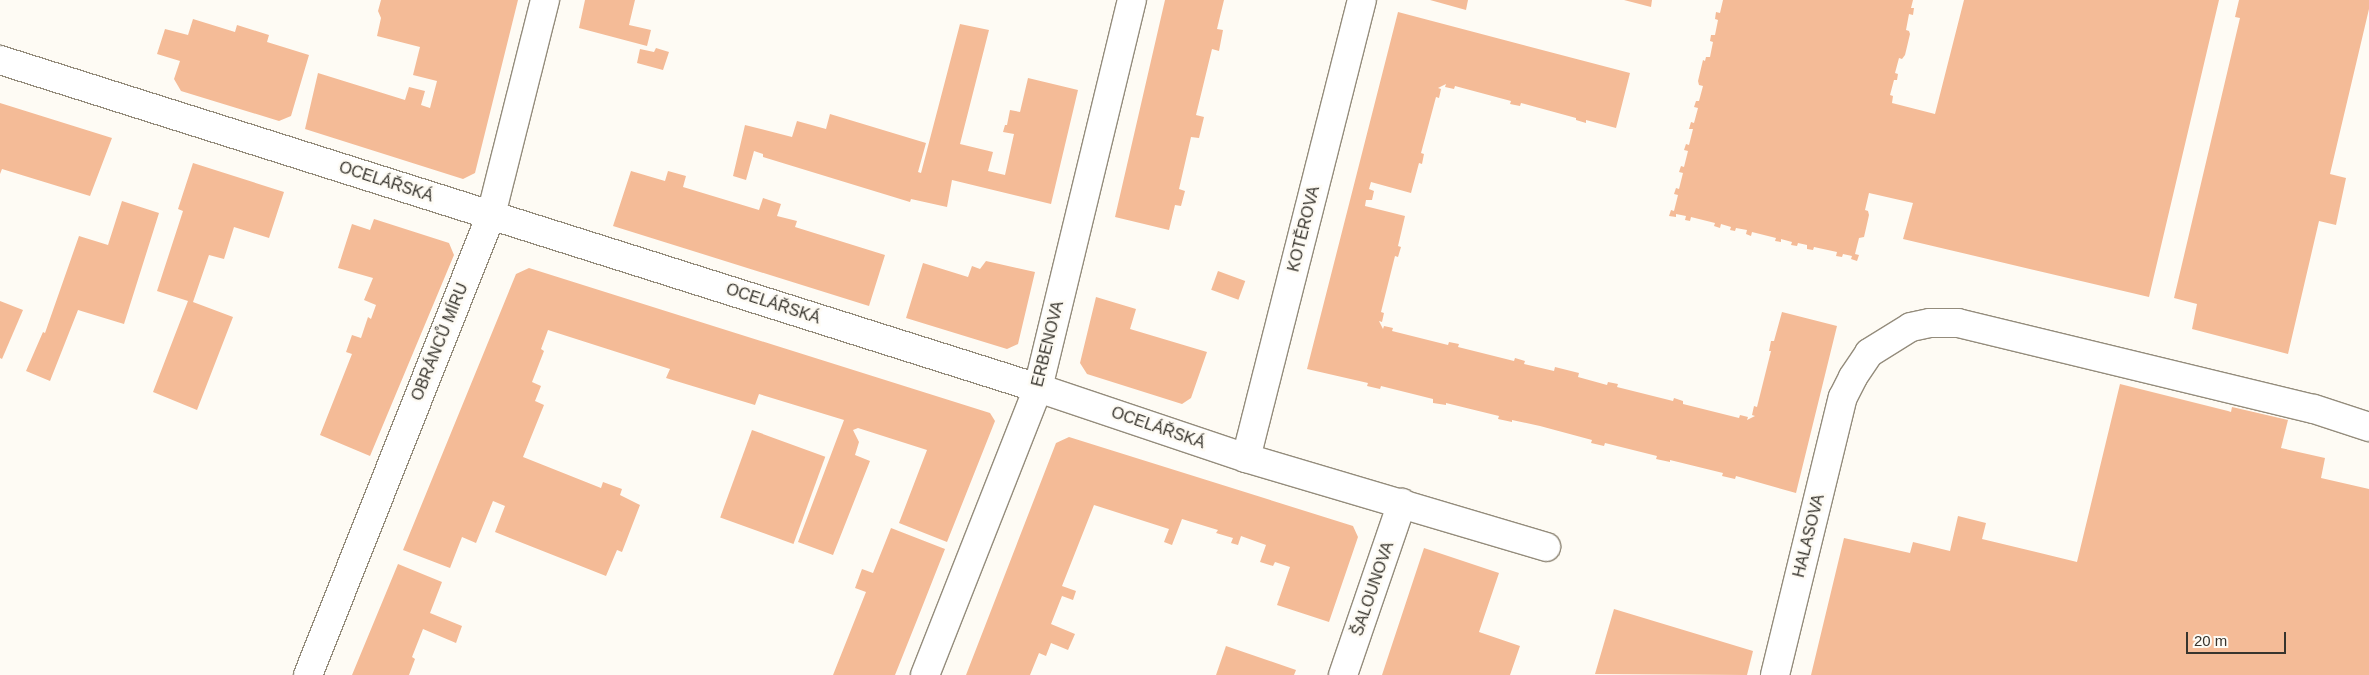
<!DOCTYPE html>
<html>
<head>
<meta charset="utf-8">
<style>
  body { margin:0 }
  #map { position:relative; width:2369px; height:675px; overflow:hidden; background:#fefbf4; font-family:Helvetica,sans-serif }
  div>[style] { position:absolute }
  .building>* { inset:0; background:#f4bb97; transform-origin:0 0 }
  .roads { filter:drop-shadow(1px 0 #948c7c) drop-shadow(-1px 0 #948c7c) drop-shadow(0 1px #948c7c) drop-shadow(0 -1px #948c7c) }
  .minor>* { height:28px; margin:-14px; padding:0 14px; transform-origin:14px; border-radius:14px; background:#fff }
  span { translate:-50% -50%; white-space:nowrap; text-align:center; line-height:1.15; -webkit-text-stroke:5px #fefbf4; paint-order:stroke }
  .street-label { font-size:16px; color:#37342d }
  .scale { position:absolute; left:2186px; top:632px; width:100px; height:22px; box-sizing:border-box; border:2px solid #37342d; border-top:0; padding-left:6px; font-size:15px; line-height:18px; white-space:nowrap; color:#37342d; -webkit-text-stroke:4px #fefbf4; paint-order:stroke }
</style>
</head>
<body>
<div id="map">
  <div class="building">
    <div style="clip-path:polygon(381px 0,518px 0,475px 173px,463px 179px,305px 129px,318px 73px,405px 100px,409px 87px,425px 91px,421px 105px,430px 108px,437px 81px,413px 75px,420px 47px,377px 36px,381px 18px,378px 11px)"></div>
    <div style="clip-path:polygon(585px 0,635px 0,629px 25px,651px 30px,647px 46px,579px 28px)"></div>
    <div style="clip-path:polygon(1165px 0,1224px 0,1217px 29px,1223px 30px,1219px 51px,1212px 49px,1196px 115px,1204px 117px,1199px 138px,1191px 137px,1179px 189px,1185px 191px,1181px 206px,1175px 205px,1169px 230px,1115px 217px)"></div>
    <div style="clip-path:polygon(1430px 0,1468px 0,1466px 10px)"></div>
    <div style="clip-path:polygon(1624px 0,1652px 0,1651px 7px)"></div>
    <div style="clip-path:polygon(1723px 0,1913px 0,1911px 8px,1914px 8px,1913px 15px,1909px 14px,1906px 30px,1909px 31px,1910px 34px,1905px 55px,1902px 59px,1899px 58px,1895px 73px,1898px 74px,1897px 80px,1894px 80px,1890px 95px,1893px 96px,1892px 103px,1935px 114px,1964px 0,2219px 0,2149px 297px,1903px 239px,1913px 203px,1869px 193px,1865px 210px,1868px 211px,1869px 215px,1864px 237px,1859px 238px,1855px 254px,1859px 255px,1857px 261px,1851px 259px,1852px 256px,1843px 254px,1842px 257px,1836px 256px,1837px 252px,1814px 247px,1813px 250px,1807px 249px,1807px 245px,1798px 243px,1797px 246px,1791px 245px,1792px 242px,1781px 239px,1781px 242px,1775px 241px,1776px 238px,1752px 232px,1751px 236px,1746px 234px,1747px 230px,1736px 228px,1735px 231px,1730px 230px,1731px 227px,1721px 224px,1720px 228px,1714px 226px,1715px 223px,1691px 217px,1690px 221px,1685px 220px,1686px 216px,1676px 214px,1676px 217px,1669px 216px,1671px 210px,1674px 211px,1678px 195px,1674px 194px,1676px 188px,1679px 189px,1683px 173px,1679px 172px,1681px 166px,1684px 167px,1688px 151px,1684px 150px,1686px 144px,1689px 145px,1693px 129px,1689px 129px,1691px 122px,1694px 123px,1698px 108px,1694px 107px,1696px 101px,1699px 101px,1703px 86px,1699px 85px,1698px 81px,1703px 60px,1705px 61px,1706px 57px,1710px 57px,1713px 42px,1710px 41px,1711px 35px,1715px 35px,1718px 20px,1715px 19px,1716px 12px,1720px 13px)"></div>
    <div style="clip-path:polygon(2239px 0,2369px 0,2369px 9px,2330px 174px,2346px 178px,2336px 225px,2319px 221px,2288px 354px,2192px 329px,2197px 304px,2174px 298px,2240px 18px,2235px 17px)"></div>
    <div style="clip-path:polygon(1398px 12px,1630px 73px,1616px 128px,1586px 120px,1586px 123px,1576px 120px,1576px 118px,1521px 103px,1520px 106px,1510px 104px,1511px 101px,1455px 86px,1454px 89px,1445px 87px,1446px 84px,1438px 88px,1441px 89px,1439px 98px,1436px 97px,1421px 153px,1424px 154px,1422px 164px,1419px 163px,1411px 193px,1371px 182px,1369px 189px,1374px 191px,1372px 200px,1366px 200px,1365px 206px,1405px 216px,1398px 246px,1401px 247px,1398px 257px,1395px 256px,1381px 312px,1384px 313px,1382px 322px,1379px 321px,1383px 329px,1384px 326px,1393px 328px,1392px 331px,1448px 345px,1449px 342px,1459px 344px,1458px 347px,1514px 361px,1515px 358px,1525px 361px,1524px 364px,1554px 371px,1555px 367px,1579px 373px,1578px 377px,1607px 385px,1608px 382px,1618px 384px,1617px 387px,1673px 401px,1674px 398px,1683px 401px,1683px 404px,1739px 418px,1740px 415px,1748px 417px,1747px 420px,1755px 416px,1752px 415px,1754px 406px,1757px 407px,1771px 351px,1769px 351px,1771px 341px,1774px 341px,1782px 312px,1837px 326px,1796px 493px,1736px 476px,1735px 479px,1722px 476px,1723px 473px,1670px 460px,1670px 462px,1656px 459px,1657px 456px,1605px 443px,1604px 446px,1591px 443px,1592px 440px,1540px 426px,1512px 420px,1512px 422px,1498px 419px,1499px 416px,1446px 403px,1446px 405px,1433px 403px,1433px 399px,1381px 386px,1380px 389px,1367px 386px,1368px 383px,1307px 369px)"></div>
    <div style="clip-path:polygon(193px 19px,235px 32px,237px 25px,269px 35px,267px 42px,309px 55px,291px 116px,279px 121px,181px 91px,174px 79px,180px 61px,157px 54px,165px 29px,188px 35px)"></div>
    <div style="clip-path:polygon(960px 24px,989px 30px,960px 144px,993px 152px,988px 171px,1005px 175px,1014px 134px,1003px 132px,1005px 125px,1007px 125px,1010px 110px,1020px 112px,1028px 78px,1078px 90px,1051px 204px,952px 180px,947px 207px,911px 199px,910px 202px,763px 157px,763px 154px,754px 151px,746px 180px,733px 176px,745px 125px,792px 137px,797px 121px,826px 129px,830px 114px,926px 143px,918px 172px,921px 173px)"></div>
    <div style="clip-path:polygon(656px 48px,669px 52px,663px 70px,637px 63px,640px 49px,654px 52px)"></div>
    <div style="clip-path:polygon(0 103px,112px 138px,90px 196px,2px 169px,0 174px)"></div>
    <div style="clip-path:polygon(193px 163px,284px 192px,269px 238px,234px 227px,224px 259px,209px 255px,193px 302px,233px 317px,197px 410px,153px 392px,188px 301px,157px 291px,183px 211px,178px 209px)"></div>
    <div style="clip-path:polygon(631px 171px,665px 181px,668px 171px,686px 176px,683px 187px,759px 210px,763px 198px,781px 204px,777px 216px,797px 221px,795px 227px,885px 255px,869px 306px,613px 226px)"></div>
    <div style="clip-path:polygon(122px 201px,159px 213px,124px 324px,78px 310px,50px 381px,26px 371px,43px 332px,45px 333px,79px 236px,108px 245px)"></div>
    <div style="clip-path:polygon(374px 219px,449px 243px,454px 255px,370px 456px,320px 435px,352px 354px,346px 352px,352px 335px,361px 338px,368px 317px,371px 319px,376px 305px,364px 300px,373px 278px,338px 268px,352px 224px,370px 230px)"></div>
    <div style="clip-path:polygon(986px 261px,1035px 272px,1018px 344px,1007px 349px,906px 318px,923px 263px,968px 277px,972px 266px,980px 269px)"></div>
    <div style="clip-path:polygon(529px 268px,990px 413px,995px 421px,947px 542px,899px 523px,927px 450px,858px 428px,853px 430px,859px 442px,855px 455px,870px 461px,833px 555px,798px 542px,844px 420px,759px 394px,755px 405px,666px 378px,670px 369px,548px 330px,541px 349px,544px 351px,532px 382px,541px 386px,535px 401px,544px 405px,523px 457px,601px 488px,603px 482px,622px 489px,620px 495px,640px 505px,622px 552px,617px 550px,606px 576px,495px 532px,505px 506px,493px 501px,476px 543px,462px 537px,450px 568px,403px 550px,516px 274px)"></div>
    <div style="left:1218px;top:271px;width:29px;height:20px;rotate:20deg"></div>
    <div style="clip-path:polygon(1096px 297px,1136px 309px,1130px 329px,1207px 352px,1191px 398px,1182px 404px,1087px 374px,1080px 363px)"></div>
    <div style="clip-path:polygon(0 301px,23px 310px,2px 359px,0 358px)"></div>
    <div style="clip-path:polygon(2120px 384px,2228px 411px,2231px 412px,2232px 407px,2288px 420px,2281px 448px,2325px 458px,2321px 478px,2369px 489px,2369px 675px,1811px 675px,1844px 538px,1910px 553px,1913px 542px,1950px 551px,1958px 516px,1986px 523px,1982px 539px,2077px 562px)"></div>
    <div style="left:752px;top:430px;width:78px;height:93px;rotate:20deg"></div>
    <div style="clip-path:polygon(1069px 437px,1353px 526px,1358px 537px,1329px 622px,1277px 605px,1290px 567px,1275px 562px,1273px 566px,1260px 562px,1266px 545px,1241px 536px,1238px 545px,1231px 543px,1233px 538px,1216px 533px,1218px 530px,1182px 519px,1172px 545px,1164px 542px,1169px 529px,1094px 505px,1062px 586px,1076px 591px,1073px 600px,1062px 596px,1051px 624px,1075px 634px,1068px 650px,1051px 643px,1046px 656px,1039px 653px,1030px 675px,966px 675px,1056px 443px)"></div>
    <div style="clip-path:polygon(891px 528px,945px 549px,919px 615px,895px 675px,833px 675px,866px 592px,855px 588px,862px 569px,873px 573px)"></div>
    <div style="clip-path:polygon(1424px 548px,1499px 573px,1479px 632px,1520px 646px,1510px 675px,1382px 675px)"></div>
    <div style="clip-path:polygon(398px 564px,442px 582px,430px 613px,462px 626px,456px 643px,423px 629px,412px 657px,415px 659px,409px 675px,352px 675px)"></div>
    <div style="clip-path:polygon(1614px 609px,1753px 651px,1747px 675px,1595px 674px)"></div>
    <div style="clip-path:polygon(1226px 646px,1296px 670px,1294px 675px,1216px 675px)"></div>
  </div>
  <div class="roads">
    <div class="minor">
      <div style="left:0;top:60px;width:1089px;rotate:17.54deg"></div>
      <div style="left:1038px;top:388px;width:219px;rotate:18.6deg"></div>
      <div style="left:1246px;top:458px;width:313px;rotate:16.5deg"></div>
      <div style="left:1246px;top:458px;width:472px;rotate:-75.8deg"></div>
      <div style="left:308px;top:675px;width:495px;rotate:-68.3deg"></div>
      <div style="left:491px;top:215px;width:222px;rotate:-75.9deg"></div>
      <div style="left:925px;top:675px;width:308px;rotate:-68.5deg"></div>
      <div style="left:1038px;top:388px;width:399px;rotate:-76.4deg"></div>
      <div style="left:1343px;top:675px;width:182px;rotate:-71.1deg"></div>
      <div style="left:1775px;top:675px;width:286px;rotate:-76.3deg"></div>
      <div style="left:1843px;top:397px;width:22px;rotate:-63deg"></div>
      <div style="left:1853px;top:377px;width:29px;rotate:-56deg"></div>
      <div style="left:1869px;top:353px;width:49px;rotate:-31.8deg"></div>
      <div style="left:1911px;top:327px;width:19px;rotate:-12deg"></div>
      <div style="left:1930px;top:323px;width:28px"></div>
      <div style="left:1958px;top:323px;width:366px;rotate:13.6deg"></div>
      <div style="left:2314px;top:409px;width:58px;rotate:18.1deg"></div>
    </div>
  </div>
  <div class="street-label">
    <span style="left:386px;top:182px;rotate:18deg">OCELÁŘSKÁ</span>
    <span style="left:1304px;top:229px;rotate:-76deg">KOTĚROVA</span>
    <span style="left:773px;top:304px;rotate:18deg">OCELÁŘSKÁ</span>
    <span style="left:440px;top:342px;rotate:-68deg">OBRÁNCŮ MÍRU</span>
    <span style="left:1048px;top:344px;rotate:-76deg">ERBENOVA</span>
    <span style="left:1158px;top:428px;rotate:19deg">OCELÁŘSKÁ</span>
    <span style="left:1809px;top:536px;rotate:-76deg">HALASOVA</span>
    <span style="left:1373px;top:589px;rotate:-71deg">ŠALOUNOVA</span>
  </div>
  <div class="scale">20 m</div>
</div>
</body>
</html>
